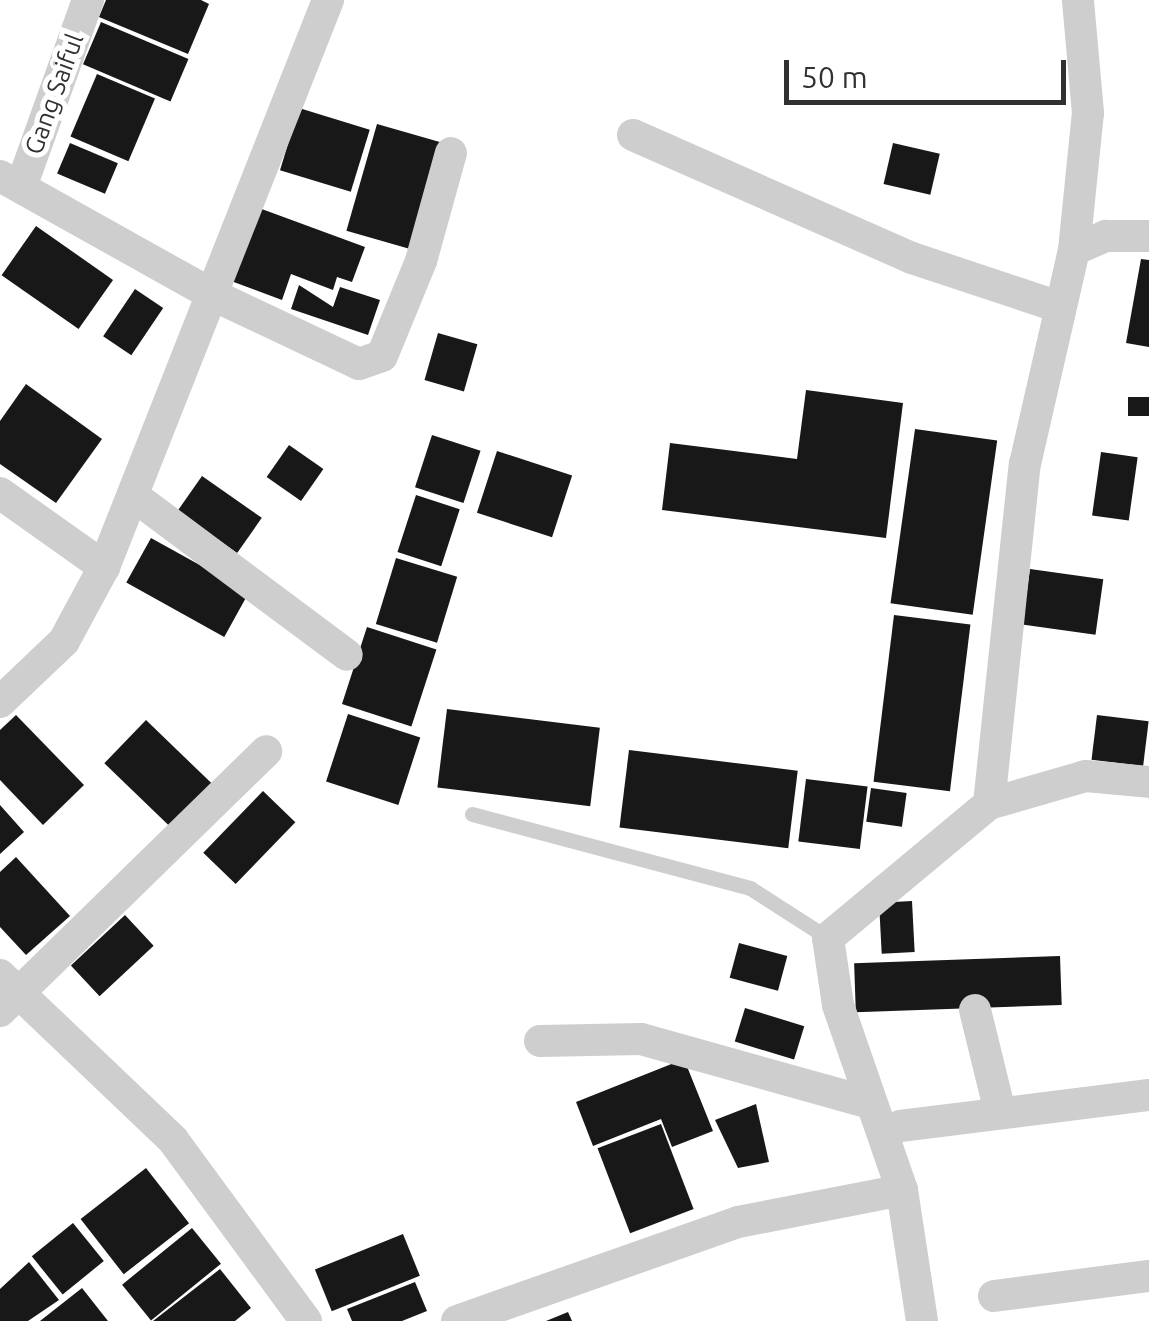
<!DOCTYPE html>
<html>
<head>
<meta charset="utf-8">
<style>
  body { margin:0 }
  #map { position:relative; width:1149px; height:1321px; overflow:hidden; background:#fff; font-family:Ubuntu,sans-serif }
  div>[style] { position:absolute }
  .building>* { inset:0; background:#181818; transform-origin:0 0 }
  .lane>* { height:15px; margin:-7.5px; padding:0 7.5px; transform-origin:7.5px; border-radius:7.5px; background:#cecece }
  .street>* { height:32px; margin:-16px; padding:0 16px; transform-origin:16px; border-radius:16px; background:#cecece }
  span { translate:-50% -50%; white-space:nowrap; text-align:center; line-height:1.15; -webkit-text-stroke:10px #fff; paint-order:stroke }
  .street-label { font-size:25px; color:#313131 }
  .scale { position:absolute; left:784px; top:60px; width:282px; height:45px; box-sizing:border-box; border:5px solid #313131; border-top:0; padding-left:12px; font-size:30px; line-height:35px; white-space:nowrap; color:#313131; -webkit-text-stroke:8px #fff; paint-order:stroke }
</style>
</head>
<body>
<div id="map">
  <div class="building">
    <div style="clip-path:polygon(106px 0,201px 0,209px 4px,188px 54px,99px 17px)"></div>
    <div style="left:101px;top:22px;width:95px;height:46px;rotate:23deg"></div>
    <div style="left:97px;top:74px;width:63px;height:68px;rotate:23deg"></div>
    <div style="left:299px;top:108px;width:74px;height:65px;rotate:17deg"></div>
    <div style="left:377px;top:124px;width:68px;height:111px;rotate:16deg"></div>
    <div style="left:70px;top:143px;width:52px;height:33px;rotate:23deg"></div>
    <div style="left:893px;top:143px;width:48px;height:42px;rotate:13deg"></div>
    <div style="clip-path:polygon(259px 208px,365px 247px,352px 282px,337px 277px,333px 290px,291px 274px,282px 300px,231px 281px)"></div>
    <div style="left:36px;top:226px;width:94px;height:60px;rotate:35deg"></div>
    <div style="clip-path:polygon(1141px 259px,1149px 260px,1149px 347px,1126px 343px)"></div>
    <div style="clip-path:polygon(299px 285px,333px 307px,340px 287px,380px 300px,368px 335px,291px 309px)"></div>
    <div style="left:135px;top:289px;width:34px;height:57px;rotate:34deg"></div>
    <div style="left:438px;top:333px;width:41px;height:49px;rotate:16deg"></div>
    <div style="clip-path:polygon(26px 384px,102px 439px,56px 503px,0 464px,0 421px)"></div>
    <div style="clip-path:polygon(806px 390px,903px 403px,886px 538px,662px 510px,670px 443px,797px 459px)"></div>
    <div style="left:1128px;top:397px;width:21px;height:19px"></div>
    <div style="left:915px;top:429px;width:83px;height:176px;rotate:8deg"></div>
    <div style="left:432px;top:435px;width:51px;height:55px;rotate:18deg"></div>
    <div style="left:289px;top:445px;width:42px;height:39px;rotate:35deg"></div>
    <div style="left:497px;top:451px;width:79px;height:65px;rotate:18deg"></div>
    <div style="left:1101px;top:452px;width:37px;height:64px;rotate:8deg"></div>
    <div style="left:202px;top:476px;width:73px;height:43px;rotate:35deg"></div>
    <div style="left:416px;top:495px;width:46px;height:60px;rotate:18deg"></div>
    <div style="left:151px;top:538px;width:112px;height:51px;rotate:29deg"></div>
    <div style="left:396px;top:558px;width:64px;height:69px;rotate:17deg"></div>
    <div style="left:1030px;top:569px;width:74px;height:56px;rotate:8deg"></div>
    <div style="left:894px;top:615px;width:77px;height:168px;rotate:7deg"></div>
    <div style="left:367px;top:627px;width:73px;height:81px;rotate:18deg"></div>
    <div style="left:447px;top:709px;width:154px;height:79px;rotate:7deg"></div>
    <div style="left:348px;top:714px;width:76px;height:71px;rotate:18deg"></div>
    <div style="clip-path:polygon(16px 715px,84px 785px,43px 825px,0 780px,0 730px)"></div>
    <div style="left:1097px;top:715px;width:52px;height:45px;rotate:7deg"></div>
    <div style="left:146px;top:720px;width:93px;height:60px;rotate:44deg"></div>
    <div style="left:629px;top:750px;width:170px;height:78px;rotate:7deg"></div>
    <div style="left:806px;top:779px;width:62px;height:63px;rotate:7deg"></div>
    <div style="left:871px;top:788px;width:36px;height:34px;rotate:8deg"></div>
    <div style="left:263px;top:791px;width:45px;height:86px;rotate:44deg"></div>
    <div style="clip-path:polygon(0 805px,24px 832px,0 854px)"></div>
    <div style="clip-path:polygon(16px 857px,70px 916px,26px 955px,0 927px,0 872px)"></div>
    <div style="left:912px;top:901px;width:51px;height:33px;rotate:87deg"></div>
    <div style="left:125px;top:915px;width:42px;height:74px;rotate:47deg"></div>
    <div style="left:739px;top:943px;width:50px;height:36px;rotate:15deg"></div>
    <div style="left:1060px;top:956px;width:49px;height:206px;rotate:88deg"></div>
    <div style="left:745px;top:1008px;width:62px;height:35px;rotate:17deg"></div>
    <div style="clip-path:polygon(684px 1059px,713px 1131px,672px 1147px,661px 1119px,593px 1146px,576px 1102px)"></div>
    <div style="clip-path:polygon(756px 1104px,769px 1162px,738px 1168px,715px 1120px)"></div>
    <div style="left:661px;top:1124px;width:91px;height:68px;rotate:69deg"></div>
    <div style="left:146px;top:1168px;width:70px;height:83px;rotate:52deg"></div>
    <div style="left:73px;top:1223px;width:49px;height:53px;rotate:51deg"></div>
    <div style="left:192px;top:1228px;width:46px;height:90px;rotate:51deg"></div>
    <div style="left:403px;top:1234px;width:45px;height:95px;rotate:68deg"></div>
    <div style="clip-path:polygon(29px 1262px,59px 1300px,28px 1321px,0 1321px,0 1289px)"></div>
    <div style="clip-path:polygon(220px 1269px,251px 1308px,235px 1321px,153px 1321px)"></div>
    <div style="clip-path:polygon(415px 1282px,427px 1311px,402px 1321px,352px 1321px,347px 1309px)"></div>
    <div style="clip-path:polygon(82px 1288px,108px 1321px,40px 1321px)"></div>
    <div style="clip-path:polygon(568px 1312px,572px 1321px,546px 1321px)"></div>
  </div>
  <div class="lane">
    <div style="left:472px;top:814px;width:288px;rotate:14.9deg"></div>
    <div style="left:750px;top:888px;width:93px;rotate:32.7deg"></div>
  </div>
  <div class="street">
    <div style="left:633px;top:135px;width:305px;rotate:23.8deg"></div>
    <div style="left:912px;top:258px;width:155px;rotate:18.4deg"></div>
    <div style="left:0;top:176px;width:244px;rotate:29.2deg"></div>
    <div style="left:213px;top:295px;width:161px;rotate:25.3deg"></div>
    <div style="left:359px;top:364px;width:24px;rotate:-19deg"></div>
    <div style="left:382px;top:356px;width:103px;rotate:-67.7deg"></div>
    <div style="left:421px;top:261px;width:112px;rotate:-74.5deg"></div>
    <div style="left:21px;top:187px;width:199px;rotate:-70.3deg"></div>
    <div style="left:1074px;top:250px;width:35px;rotate:-24deg"></div>
    <div style="left:1106px;top:236px;width:43px"></div>
    <div style="left:0;top:493px;width:128px;rotate:35.4deg"></div>
    <div style="left:135px;top:497px;width:264px;rotate:36.7deg"></div>
    <div style="left:0;top:702px;width:88px;rotate:-43.6deg"></div>
    <div style="left:64px;top:641px;width:84px;rotate:-61.6deg"></div>
    <div style="left:104px;top:567px;width:610px;rotate:-68.44deg"></div>
    <div style="left:989px;top:804px;width:342px;rotate:-84deg"></div>
    <div style="left:1025px;top:464px;width:220px;rotate:-77.1deg"></div>
    <div style="left:1074px;top:250px;width:138px;rotate:-84.2deg"></div>
    <div style="left:1088px;top:113px;width:113px;rotate:-95.1deg"></div>
    <div style="left:0;top:975px;width:239px;rotate:43.6deg"></div>
    <div style="left:173px;top:1140px;width:225px;rotate:53.7deg"></div>
    <div style="left:975px;top:1010px;width:105px;rotate:76.2deg"></div>
    <div style="left:0;top:1011px;width:372px;rotate:-44.3deg"></div>
    <div style="left:540px;top:1041px;width:101px;rotate:-1.1deg"></div>
    <div style="left:641px;top:1039px;width:238px;rotate:15.6deg"></div>
    <div style="left:900px;top:1126px;width:251px;rotate:-7.1deg"></div>
    <div style="left:994px;top:1296px;width:156px;rotate:-7.4deg"></div>
    <div style="left:457px;top:1321px;width:298px;rotate:-19.4deg"></div>
    <div style="left:738px;top:1222px;width:167px;rotate:-11deg"></div>
    <div style="left:922px;top:1321px;width:133px;rotate:-98.7deg"></div>
    <div style="left:902px;top:1190px;width:196px;rotate:-109.1deg"></div>
    <div style="left:838px;top:1005px;width:68px;rotate:-98.5deg"></div>
    <div style="left:828px;top:938px;width:209px;rotate:-39.8deg"></div>
    <div style="left:989px;top:804px;width:101px;rotate:-16.1deg"></div>
    <div style="left:1086px;top:776px;width:63px;rotate:5.4deg"></div>
  </div>
  <div class="street-label">
    <span style="left:54px;top:94px;rotate:-70deg">Gang Saiful</span>
  </div>
  <div class="scale">50 m</div>
</div>
</body>
</html>
